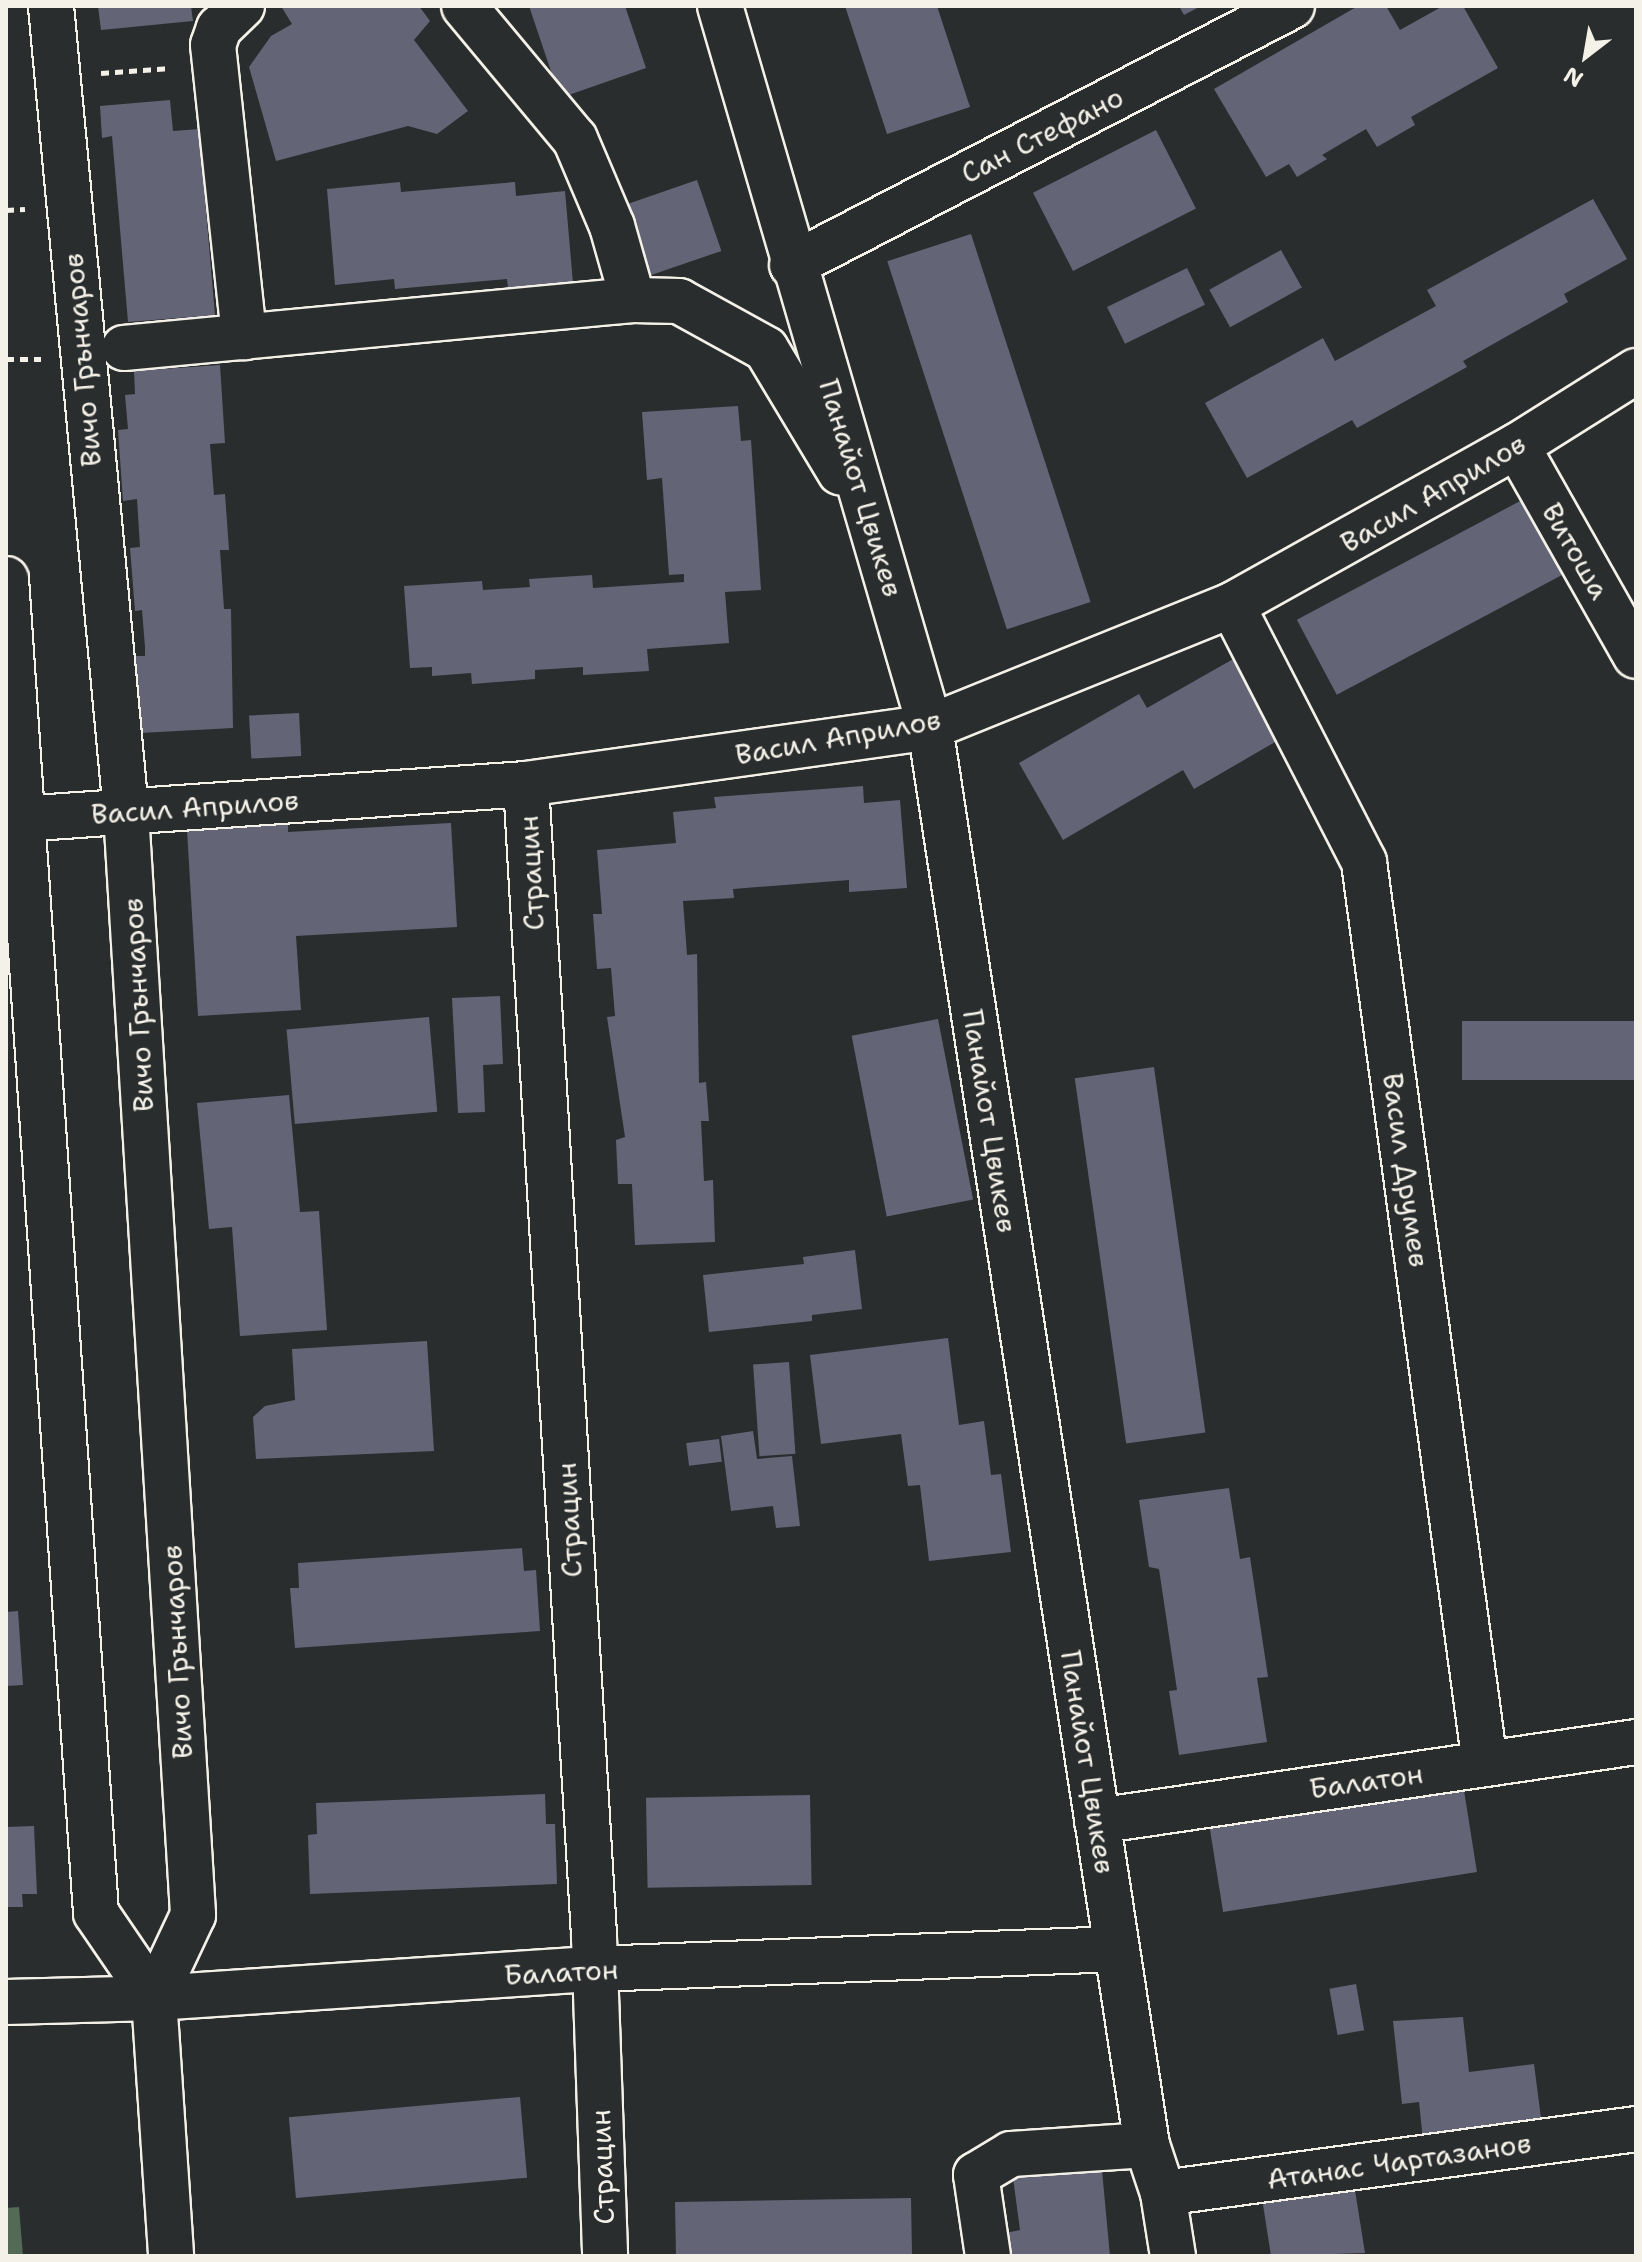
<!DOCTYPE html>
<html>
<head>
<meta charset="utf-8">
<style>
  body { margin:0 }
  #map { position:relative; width:1642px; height:2262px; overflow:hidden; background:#2a2d2e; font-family:"Shantell Sans",sans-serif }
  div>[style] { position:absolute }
  .green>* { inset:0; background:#536a56 }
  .building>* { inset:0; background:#636476; transform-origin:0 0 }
  .path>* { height:5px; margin-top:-2.5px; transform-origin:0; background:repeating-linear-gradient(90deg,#f4f1e8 0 8px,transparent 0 14px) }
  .roads { filter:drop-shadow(2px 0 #f4f1e8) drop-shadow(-2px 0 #f4f1e8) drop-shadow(0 2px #f4f1e8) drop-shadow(0 -2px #f4f1e8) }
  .minor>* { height:44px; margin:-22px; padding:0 22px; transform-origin:22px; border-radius:22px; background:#2a2d2e }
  span { translate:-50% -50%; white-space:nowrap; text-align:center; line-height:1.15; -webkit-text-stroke:8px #2a2d2e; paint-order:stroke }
  .street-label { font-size:28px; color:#f4f1e8 }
  .frame { position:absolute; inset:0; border:8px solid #f4f1e8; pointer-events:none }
  .north { position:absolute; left:1546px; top:16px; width:80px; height:80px; -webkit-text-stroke:6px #2a2d2e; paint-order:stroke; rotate:211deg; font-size:22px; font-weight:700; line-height:32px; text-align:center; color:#f4f1e8 }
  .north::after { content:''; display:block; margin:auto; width:28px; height:36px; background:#f4f1e8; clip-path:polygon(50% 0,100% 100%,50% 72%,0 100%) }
</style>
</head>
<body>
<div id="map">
  <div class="green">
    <div style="clip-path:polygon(19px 2207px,23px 2256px,6px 2256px,6px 2208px)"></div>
  </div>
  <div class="building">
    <div style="clip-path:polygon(98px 6px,191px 6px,193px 21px,101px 30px)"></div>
    <div style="clip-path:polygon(281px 6px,419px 6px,430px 21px,414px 40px,468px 111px,437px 134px,408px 126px,276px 161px,249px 67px,271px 36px,292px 24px)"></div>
    <div style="clip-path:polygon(529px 6px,625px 6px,646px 68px,560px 98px)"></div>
    <div style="clip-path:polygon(845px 6px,937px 6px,970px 107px,887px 134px)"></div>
    <div style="clip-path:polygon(1179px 6px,1201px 6px,1184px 15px)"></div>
    <div style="clip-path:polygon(1358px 6px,1386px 6px,1400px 30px,1443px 6px,1463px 6px,1498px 68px,1411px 117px,1415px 125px,1377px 147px,1366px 129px,1322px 155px,1327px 159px,1297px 177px,1289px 164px,1266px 177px,1214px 89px)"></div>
    <div style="clip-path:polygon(170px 100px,173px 131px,199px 129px,215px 315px,128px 322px,112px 136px,102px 138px,100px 106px)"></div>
    <div style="left:1156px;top:130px;width:88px;height:138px;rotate:63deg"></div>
    <div style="left:697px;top:180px;width:75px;height:78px;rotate:71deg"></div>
    <div style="clip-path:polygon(400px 182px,401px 192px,515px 182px,516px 196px,565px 191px,573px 283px,508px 288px,507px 279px,395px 289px,394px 279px,335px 285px,327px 189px)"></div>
    <div style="clip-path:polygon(1593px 199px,1627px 259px,1564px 294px,1568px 302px,1463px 361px,1467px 367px,1357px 428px,1352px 420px,1247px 478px,1205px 403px,1323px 338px,1335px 361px,1436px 306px,1427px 290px)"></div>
    <div style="left:971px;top:234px;width:387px;height:88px;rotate:72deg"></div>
    <div style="left:1281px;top:250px;width:43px;height:82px;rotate:61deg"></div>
    <div style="left:1187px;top:268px;width:41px;height:89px;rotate:64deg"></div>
    <div style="clip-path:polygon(220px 365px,225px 443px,210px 444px,214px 495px,225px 494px,229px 550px,220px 550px,224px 609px,231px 609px,233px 728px,140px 733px,135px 656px,145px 656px,145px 647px,142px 610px,135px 611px,130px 548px,140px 547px,137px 499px,123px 501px,118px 430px,128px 429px,125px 395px,135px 394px,134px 371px)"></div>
    <div style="clip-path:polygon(738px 406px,741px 441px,751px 440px,761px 590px,725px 592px,729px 643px,647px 649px,649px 671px,583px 675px,583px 667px,535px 670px,535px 679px,472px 684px,471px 673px,432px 676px,432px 667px,410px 668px,404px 586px,482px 581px,483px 590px,530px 587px,529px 579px,592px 575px,593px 588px,684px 582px,684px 574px,669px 575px,662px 478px,647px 480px,642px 412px)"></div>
    <div style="left:1522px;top:500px;width:85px;height:255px;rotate:62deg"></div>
    <div style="clip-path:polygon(1242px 654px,1289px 734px,1194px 789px,1183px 770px,1063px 840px,1019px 763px,1139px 694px,1147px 708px)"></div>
    <div style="left:299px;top:713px;width:43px;height:50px;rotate:87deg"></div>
    <div style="clip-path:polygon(863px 786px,864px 803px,900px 800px,907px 888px,849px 892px,849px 880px,733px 889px,734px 898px,683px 901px,687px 955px,697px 954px,699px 1083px,706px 1082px,709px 1121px,701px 1121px,704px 1181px,713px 1180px,715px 1242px,635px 1245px,632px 1184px,618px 1184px,616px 1140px,625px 1137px,607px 1017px,615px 1016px,611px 968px,597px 969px,593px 914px,602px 914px,597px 850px,676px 843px,673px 812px,716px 808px,714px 797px)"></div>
    <div style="clip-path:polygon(451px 823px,457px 927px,296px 936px,301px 1010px,198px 1016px,187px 830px,288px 824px,288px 832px)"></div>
    <div style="clip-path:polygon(500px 996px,503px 1064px,483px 1065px,485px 1112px,458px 1113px,452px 998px)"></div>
    <div style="left:429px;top:1017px;width:95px;height:143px;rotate:85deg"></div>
    <div style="left:938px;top:1019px;width:184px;height:88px;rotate:79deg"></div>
    <div style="left:1636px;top:1021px;width:59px;height:174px;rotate:90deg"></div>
    <div style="left:1154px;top:1067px;width:369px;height:80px;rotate:82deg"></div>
    <div style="clip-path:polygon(289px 1095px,300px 1212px,319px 1211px,327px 1330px,240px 1336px,232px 1227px,209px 1229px,197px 1103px)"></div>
    <div style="clip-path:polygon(855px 1250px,862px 1309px,812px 1315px,812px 1321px,709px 1332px,703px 1275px,804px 1264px,803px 1257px)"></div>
    <div style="clip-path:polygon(948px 1338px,959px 1425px,984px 1421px,991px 1475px,1001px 1474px,1011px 1552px,929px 1561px,920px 1485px,908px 1486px,901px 1434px,821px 1444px,810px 1355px)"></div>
    <div style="clip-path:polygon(427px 1341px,434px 1451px,256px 1459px,253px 1417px,265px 1406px,295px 1400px,292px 1349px)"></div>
    <div style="left:789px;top:1362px;width:92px;height:36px;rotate:86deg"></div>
    <div style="clip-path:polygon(753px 1431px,757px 1459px,792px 1456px,800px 1526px,776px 1528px,773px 1506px,731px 1511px,721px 1436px)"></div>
    <div style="left:719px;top:1439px;width:23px;height:33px;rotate:83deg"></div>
    <div style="clip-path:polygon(1229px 1488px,1240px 1559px,1250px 1557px,1268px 1677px,1257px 1678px,1267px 1742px,1179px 1755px,1169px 1691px,1177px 1690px,1159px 1569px,1149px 1567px,1139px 1500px)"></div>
    <div style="clip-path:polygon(522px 1548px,524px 1571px,536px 1570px,540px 1631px,295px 1648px,290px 1588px,299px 1588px,298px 1563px)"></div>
    <div style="clip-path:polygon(18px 1611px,23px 1685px,6px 1686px,6px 1612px)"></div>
    <div style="left:1463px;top:1784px;width:89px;height:257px;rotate:81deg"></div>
    <div style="clip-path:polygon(545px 1794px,546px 1824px,555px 1824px,557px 1884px,310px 1894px,308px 1835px,317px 1834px,316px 1803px)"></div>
    <div style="left:810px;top:1795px;width:90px;height:164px;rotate:89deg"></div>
    <div style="clip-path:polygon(34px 1826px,37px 1894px,22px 1894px,23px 1907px,6px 1907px,6px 1827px)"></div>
    <div style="left:1356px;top:1984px;width:47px;height:27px;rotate:80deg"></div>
    <div style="clip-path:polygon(1463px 2017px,1469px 2072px,1534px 2064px,1542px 2126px,1423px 2140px,1419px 2102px,1402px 2104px,1393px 2021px)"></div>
    <div style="left:520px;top:2097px;width:81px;height:232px;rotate:85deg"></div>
    <div style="clip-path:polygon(1100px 2149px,1110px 2256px,1008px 2256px,1005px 2233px,1020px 2230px,1011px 2163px)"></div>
    <div style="clip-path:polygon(1354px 2184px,1365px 2253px,1271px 2256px,1262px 2198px)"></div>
    <div style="left:911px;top:2198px;width:58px;height:236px;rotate:89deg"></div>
  </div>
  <div class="path">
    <div style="left:101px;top:73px;width:70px;rotate:-4.1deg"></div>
    <div style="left:6px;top:210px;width:19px;rotate:-3deg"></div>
    <div style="left:6px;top:359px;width:35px"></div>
  </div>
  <div class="roads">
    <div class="minor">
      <div style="left:51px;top:6px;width:809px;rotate:84.68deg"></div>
      <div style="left:126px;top:812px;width:1105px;rotate:86.52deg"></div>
      <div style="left:193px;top:1915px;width:92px;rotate:115.2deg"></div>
      <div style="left:154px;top:1998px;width:259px;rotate:86.2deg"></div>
      <div style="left:242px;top:6px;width:32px;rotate:136deg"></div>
      <div style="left:219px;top:28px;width:18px;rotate:109deg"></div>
      <div style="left:213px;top:45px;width:294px;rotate:83.9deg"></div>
      <div style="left:464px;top:6px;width:173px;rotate:50.2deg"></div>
      <div style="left:575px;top:139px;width:95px;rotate:67deg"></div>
      <div style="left:612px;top:226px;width:77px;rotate:74.2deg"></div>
      <div style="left:633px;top:300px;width:46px;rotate:1.2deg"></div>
      <div style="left:679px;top:301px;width:99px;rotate:28.9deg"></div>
      <div style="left:766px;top:349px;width:144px;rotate:59deg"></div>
      <div style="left:720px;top:6px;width:751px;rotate:73.76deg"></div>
      <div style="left:930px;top:727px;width:1435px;rotate:81.3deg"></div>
      <div style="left:1147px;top:2145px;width:51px;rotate:71.6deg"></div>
      <div style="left:1163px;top:2193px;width:64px;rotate:81deg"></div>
      <div style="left:792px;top:265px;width:563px;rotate:-27.38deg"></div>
      <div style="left:124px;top:348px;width:511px;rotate:-5.39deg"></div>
      <div style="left:1517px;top:446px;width:241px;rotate:60.5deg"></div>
      <div style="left:6px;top:579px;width:1337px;rotate:86.14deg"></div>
      <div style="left:96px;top:1913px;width:103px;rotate:55.7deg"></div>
      <div style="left:1232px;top:605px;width:289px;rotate:62.8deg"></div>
      <div style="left:1364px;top:862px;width:910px;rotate:82.36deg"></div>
      <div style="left:526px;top:784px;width:1155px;rotate:86.62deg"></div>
      <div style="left:594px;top:1937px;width:319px;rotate:88deg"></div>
      <div style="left:6px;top:820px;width:521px;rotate:-3.96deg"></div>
      <div style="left:526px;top:784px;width:408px;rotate:-8deg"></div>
      <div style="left:930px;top:727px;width:326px;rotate:-22deg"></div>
      <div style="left:1232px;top:605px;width:326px;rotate:-29.2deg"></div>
      <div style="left:1517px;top:446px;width:141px;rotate:-32.2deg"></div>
      <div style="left:1097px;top:1821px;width:545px;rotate:-8.34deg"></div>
      <div style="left:6px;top:2002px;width:148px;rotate:-1.5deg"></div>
      <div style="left:154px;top:1998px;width:442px;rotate:-3.8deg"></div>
      <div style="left:595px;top:1969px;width:522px;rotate:-2.19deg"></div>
      <div style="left:1163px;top:2193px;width:477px;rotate:-7.7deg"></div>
      <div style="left:988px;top:2256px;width:82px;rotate:-98.4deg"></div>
      <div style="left:976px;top:2175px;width:41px;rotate:-31deg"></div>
      <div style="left:1011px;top:2154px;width:136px;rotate:-3.8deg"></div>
    </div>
  </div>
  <div class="street-label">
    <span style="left:1042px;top:135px;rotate:-27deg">Сан Стефано</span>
    <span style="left:82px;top:360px;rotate:-95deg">Вичо Грънчаров</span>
    <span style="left:861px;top:488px;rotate:73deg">Панайот Цвикев</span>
    <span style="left:1433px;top:493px;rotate:-30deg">Васил Априлов</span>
    <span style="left:1576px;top:551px;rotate:60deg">Витоша</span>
    <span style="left:838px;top:737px;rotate:-10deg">Васил Априлов</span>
    <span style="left:195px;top:807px;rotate:-4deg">Васил Априлов</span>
    <span style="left:531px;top:873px;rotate:-93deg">Страцин</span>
    <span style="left:138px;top:1005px;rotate:-93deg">Вичо Грънчаров</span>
    <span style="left:990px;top:1121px;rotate:81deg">Панайот Цвикев</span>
    <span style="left:1406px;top:1170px;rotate:82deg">Васил Друмев</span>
    <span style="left:569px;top:1520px;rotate:-93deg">Страцин</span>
    <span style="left:177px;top:1652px;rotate:-93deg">Вичо Грънчаров</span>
    <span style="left:1088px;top:1762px;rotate:81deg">Панайот Цвикев</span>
    <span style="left:1366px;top:1781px;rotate:-8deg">Балатон</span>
    <span style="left:561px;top:1972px;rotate:-3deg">Балатон</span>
    <span style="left:1399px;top:2161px;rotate:-8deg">Атанас Чартазанов</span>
    <span style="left:602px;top:2167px;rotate:-92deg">Страцин</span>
  </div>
  <div class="frame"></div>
  <div class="north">N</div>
</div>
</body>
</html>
